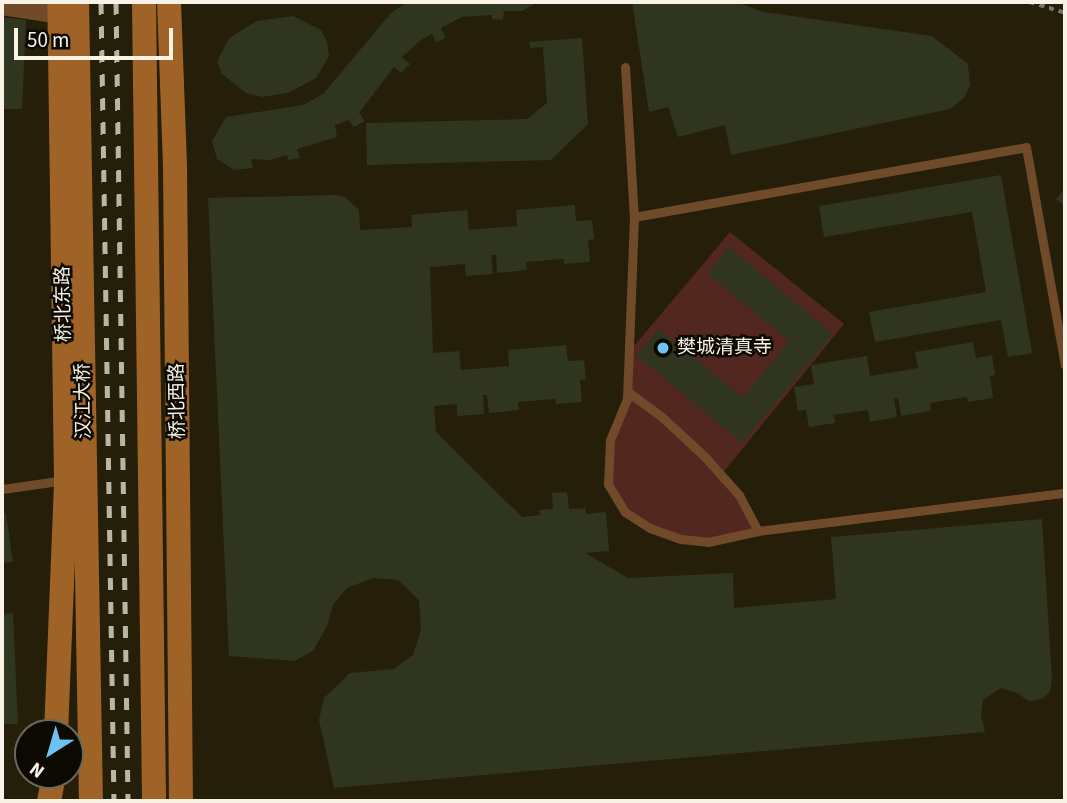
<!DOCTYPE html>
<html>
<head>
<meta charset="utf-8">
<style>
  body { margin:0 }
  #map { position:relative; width:1067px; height:803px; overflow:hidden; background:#251e09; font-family:"Source Sans 3","Noto Sans SC",sans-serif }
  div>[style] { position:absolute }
  .green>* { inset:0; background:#52271f }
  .building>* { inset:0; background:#303520 }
  .path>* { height:3.5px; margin-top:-1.75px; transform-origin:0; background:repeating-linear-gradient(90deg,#7c7664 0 5px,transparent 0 10px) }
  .lane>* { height:9px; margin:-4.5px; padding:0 4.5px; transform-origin:4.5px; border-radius:4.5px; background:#714b29 }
  .street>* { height:18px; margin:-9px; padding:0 9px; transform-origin:9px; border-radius:9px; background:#714b29 }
  .secondary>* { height:24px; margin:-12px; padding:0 12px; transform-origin:12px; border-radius:12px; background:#9f6327 }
  .rail>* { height:5px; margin-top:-2.5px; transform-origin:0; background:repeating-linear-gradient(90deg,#bbb5a6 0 12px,transparent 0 24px) }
  .dots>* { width:19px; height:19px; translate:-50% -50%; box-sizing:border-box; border:4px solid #0c0903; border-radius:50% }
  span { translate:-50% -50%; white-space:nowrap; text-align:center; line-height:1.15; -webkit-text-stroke:5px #0c0903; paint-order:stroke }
  .street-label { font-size:19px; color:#f8f3e6 }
  .poi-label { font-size:19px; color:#f8f3e6 }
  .left { translate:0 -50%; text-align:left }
  .frame { position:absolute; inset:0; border:4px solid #f8f3e6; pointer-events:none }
  .north { position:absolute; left:14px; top:719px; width:70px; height:70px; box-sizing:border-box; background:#0c0903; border:2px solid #6a675e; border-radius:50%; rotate:217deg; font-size:19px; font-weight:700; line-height:28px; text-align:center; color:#f8f3e6 }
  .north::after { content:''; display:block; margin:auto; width:24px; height:32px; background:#6fc2f4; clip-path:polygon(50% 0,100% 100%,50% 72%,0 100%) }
  .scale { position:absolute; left:14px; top:28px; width:159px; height:32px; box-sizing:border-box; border:4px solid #f8f3e6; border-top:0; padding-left:9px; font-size:21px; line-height:24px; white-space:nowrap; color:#f8f3e6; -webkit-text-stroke:5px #0c0903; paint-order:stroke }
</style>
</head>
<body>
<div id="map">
  <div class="green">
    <div style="clip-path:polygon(730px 232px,844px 324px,721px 475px,758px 531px,708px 542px,681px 539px,625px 512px,608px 484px,610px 440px,627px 399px,629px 352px)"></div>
  </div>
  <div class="building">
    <div style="clip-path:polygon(407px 2px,538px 2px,522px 11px,504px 11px,503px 20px,492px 19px,492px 15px,462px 17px,441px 28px,446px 38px,436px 42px,432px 34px,421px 40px,402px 57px,410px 64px,401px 73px,394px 67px,359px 113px,365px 121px,354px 127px,349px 120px,335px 125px,337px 137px,297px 149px,300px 158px,288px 160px,287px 155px,270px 160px,251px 159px,253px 168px,234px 170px,217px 159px,212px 141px,226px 117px,303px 105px,323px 94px,391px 13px)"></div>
    <div style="clip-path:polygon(632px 2px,736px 2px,764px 12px,932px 36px,968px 64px,970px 85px,964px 98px,950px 109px,731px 155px,725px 125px,678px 137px,668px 107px,649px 112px)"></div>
    <div style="clip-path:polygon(293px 16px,321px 30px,327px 42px,329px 56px,316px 78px,288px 93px,262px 97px,246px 93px,222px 74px,217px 62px,229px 38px,257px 21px)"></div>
    <div style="clip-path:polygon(2px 17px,26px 20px,22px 109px,2px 109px)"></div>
    <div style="clip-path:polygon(582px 38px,588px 124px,551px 160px,367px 165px,366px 123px,527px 119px,547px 103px,543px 47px,530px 48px,529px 42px)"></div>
    <div style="clip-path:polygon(1001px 175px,1032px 353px,1008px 357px,1001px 320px,875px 342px,869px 312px,986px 292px,972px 212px,824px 237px,819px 206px)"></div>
    <div style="clip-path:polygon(1065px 188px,1065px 206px,1056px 199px)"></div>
    <div style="clip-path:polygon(333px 195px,345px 197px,359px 210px,360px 230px,412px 227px,411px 215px,467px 210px,469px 230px,517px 226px,516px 210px,575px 205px,576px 221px,592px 220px,594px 239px,588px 240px,590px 262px,564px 264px,564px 259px,526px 262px,527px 270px,497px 273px,496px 255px,491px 255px,493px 274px,466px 276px,465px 264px,430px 267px,433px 353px,459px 351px,461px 370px,509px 366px,508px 350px,566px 345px,568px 361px,584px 360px,586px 379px,580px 380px,582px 402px,556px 404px,555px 399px,518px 402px,519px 410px,489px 413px,487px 395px,483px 395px,484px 414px,457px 416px,457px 404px,434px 406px,436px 432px,522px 517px,540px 515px,539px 510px,553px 509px,552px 493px,567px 492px,569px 509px,585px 508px,586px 514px,606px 512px,609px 551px,585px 553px,628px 578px,733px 573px,734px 608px,836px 599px,831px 537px,1042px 519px,1052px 678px,1050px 692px,1042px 699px,1029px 701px,1017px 693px,1001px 688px,983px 700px,981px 715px,985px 732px,334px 788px,319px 720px,324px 698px,350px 673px,394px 669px,413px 655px,421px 630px,419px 600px,398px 580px,373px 578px,347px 588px,333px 605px,327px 626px,313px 651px,294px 661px,229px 656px,208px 198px)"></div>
    <div style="clip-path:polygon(729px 247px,833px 334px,742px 443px,636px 355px,659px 329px,743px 398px,789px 341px,708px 274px)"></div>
    <div style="clip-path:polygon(973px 342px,976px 358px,992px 355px,995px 375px,990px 376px,993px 398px,968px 402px,967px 397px,930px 403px,931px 411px,901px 416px,898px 398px,894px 399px,897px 417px,870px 422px,868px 410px,834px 415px,835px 423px,809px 427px,806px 410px,798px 411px,794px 387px,814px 384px,811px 365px,867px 356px,870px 376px,918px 368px,915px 352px)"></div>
    <div style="clip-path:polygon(6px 513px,13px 562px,2px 563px,2px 514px)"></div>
    <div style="clip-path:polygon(13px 613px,18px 724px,2px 724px,2px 614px)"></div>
  </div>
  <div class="path">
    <div style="left:1030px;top:2px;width:37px;rotate:17deg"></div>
  </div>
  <div class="lane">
    <div style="left:625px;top:67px;width:150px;rotate:86.6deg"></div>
    <div style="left:634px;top:217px;width:398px;rotate:-10.1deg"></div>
    <div style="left:1026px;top:147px;width:221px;rotate:79.9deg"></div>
    <div style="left:634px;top:217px;width:182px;rotate:92.2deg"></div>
    <div style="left:627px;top:399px;width:44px;rotate:112.5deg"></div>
    <div style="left:610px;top:440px;width:44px;rotate:92.6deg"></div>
    <div style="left:608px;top:484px;width:33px;rotate:59deg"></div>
    <div style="left:625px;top:512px;width:30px;rotate:33deg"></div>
    <div style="left:650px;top:528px;width:33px;rotate:20deg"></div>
    <div style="left:681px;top:539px;width:27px;rotate:6deg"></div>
    <div style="left:708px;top:542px;width:51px;rotate:-12.4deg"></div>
    <div style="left:758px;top:531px;width:309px;rotate:-7.1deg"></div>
    <div style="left:628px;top:392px;width:42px;rotate:36.3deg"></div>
    <div style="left:662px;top:417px;width:59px;rotate:42.9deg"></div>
    <div style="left:705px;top:457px;width:51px;rotate:48.2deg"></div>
    <div style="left:739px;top:495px;width:41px;rotate:62.2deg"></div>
    <div style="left:2px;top:489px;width:64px;rotate:-8.1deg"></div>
  </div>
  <div class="street">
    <div style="left:2px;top:6px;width:59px;rotate:8.8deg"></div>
  </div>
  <div class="secondary">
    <div style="left:77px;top:2px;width:799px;rotate:89deg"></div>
    <div style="left:144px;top:2px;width:799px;rotate:89.28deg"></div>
    <div style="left:169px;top:2px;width:164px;rotate:87.9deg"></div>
    <div style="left:175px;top:166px;width:635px;rotate:89.46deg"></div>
    <div style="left:56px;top:733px;width:253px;rotate:-87.7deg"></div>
    <div style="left:66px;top:480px;width:478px;rotate:-90.8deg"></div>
    <div style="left:49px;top:801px;width:26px;rotate:-79deg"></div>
  </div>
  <div class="rail">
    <div style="left:101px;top:2px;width:799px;rotate:89.07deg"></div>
    <div style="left:116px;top:2px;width:799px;rotate:89.14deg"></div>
  </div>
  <div class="dots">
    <div style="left:663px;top:348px;background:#6fc2f4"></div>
  </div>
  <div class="street-label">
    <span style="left:64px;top:304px;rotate:-91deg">桥北东路</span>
    <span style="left:84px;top:401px;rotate:-91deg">汉江大桥</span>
    <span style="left:178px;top:401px;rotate:-91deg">桥北西路</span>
  </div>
  <div class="poi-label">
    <span class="left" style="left:677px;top:348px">樊城清真寺</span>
  </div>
  <div class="frame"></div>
  <div class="north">N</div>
  <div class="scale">50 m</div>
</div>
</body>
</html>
